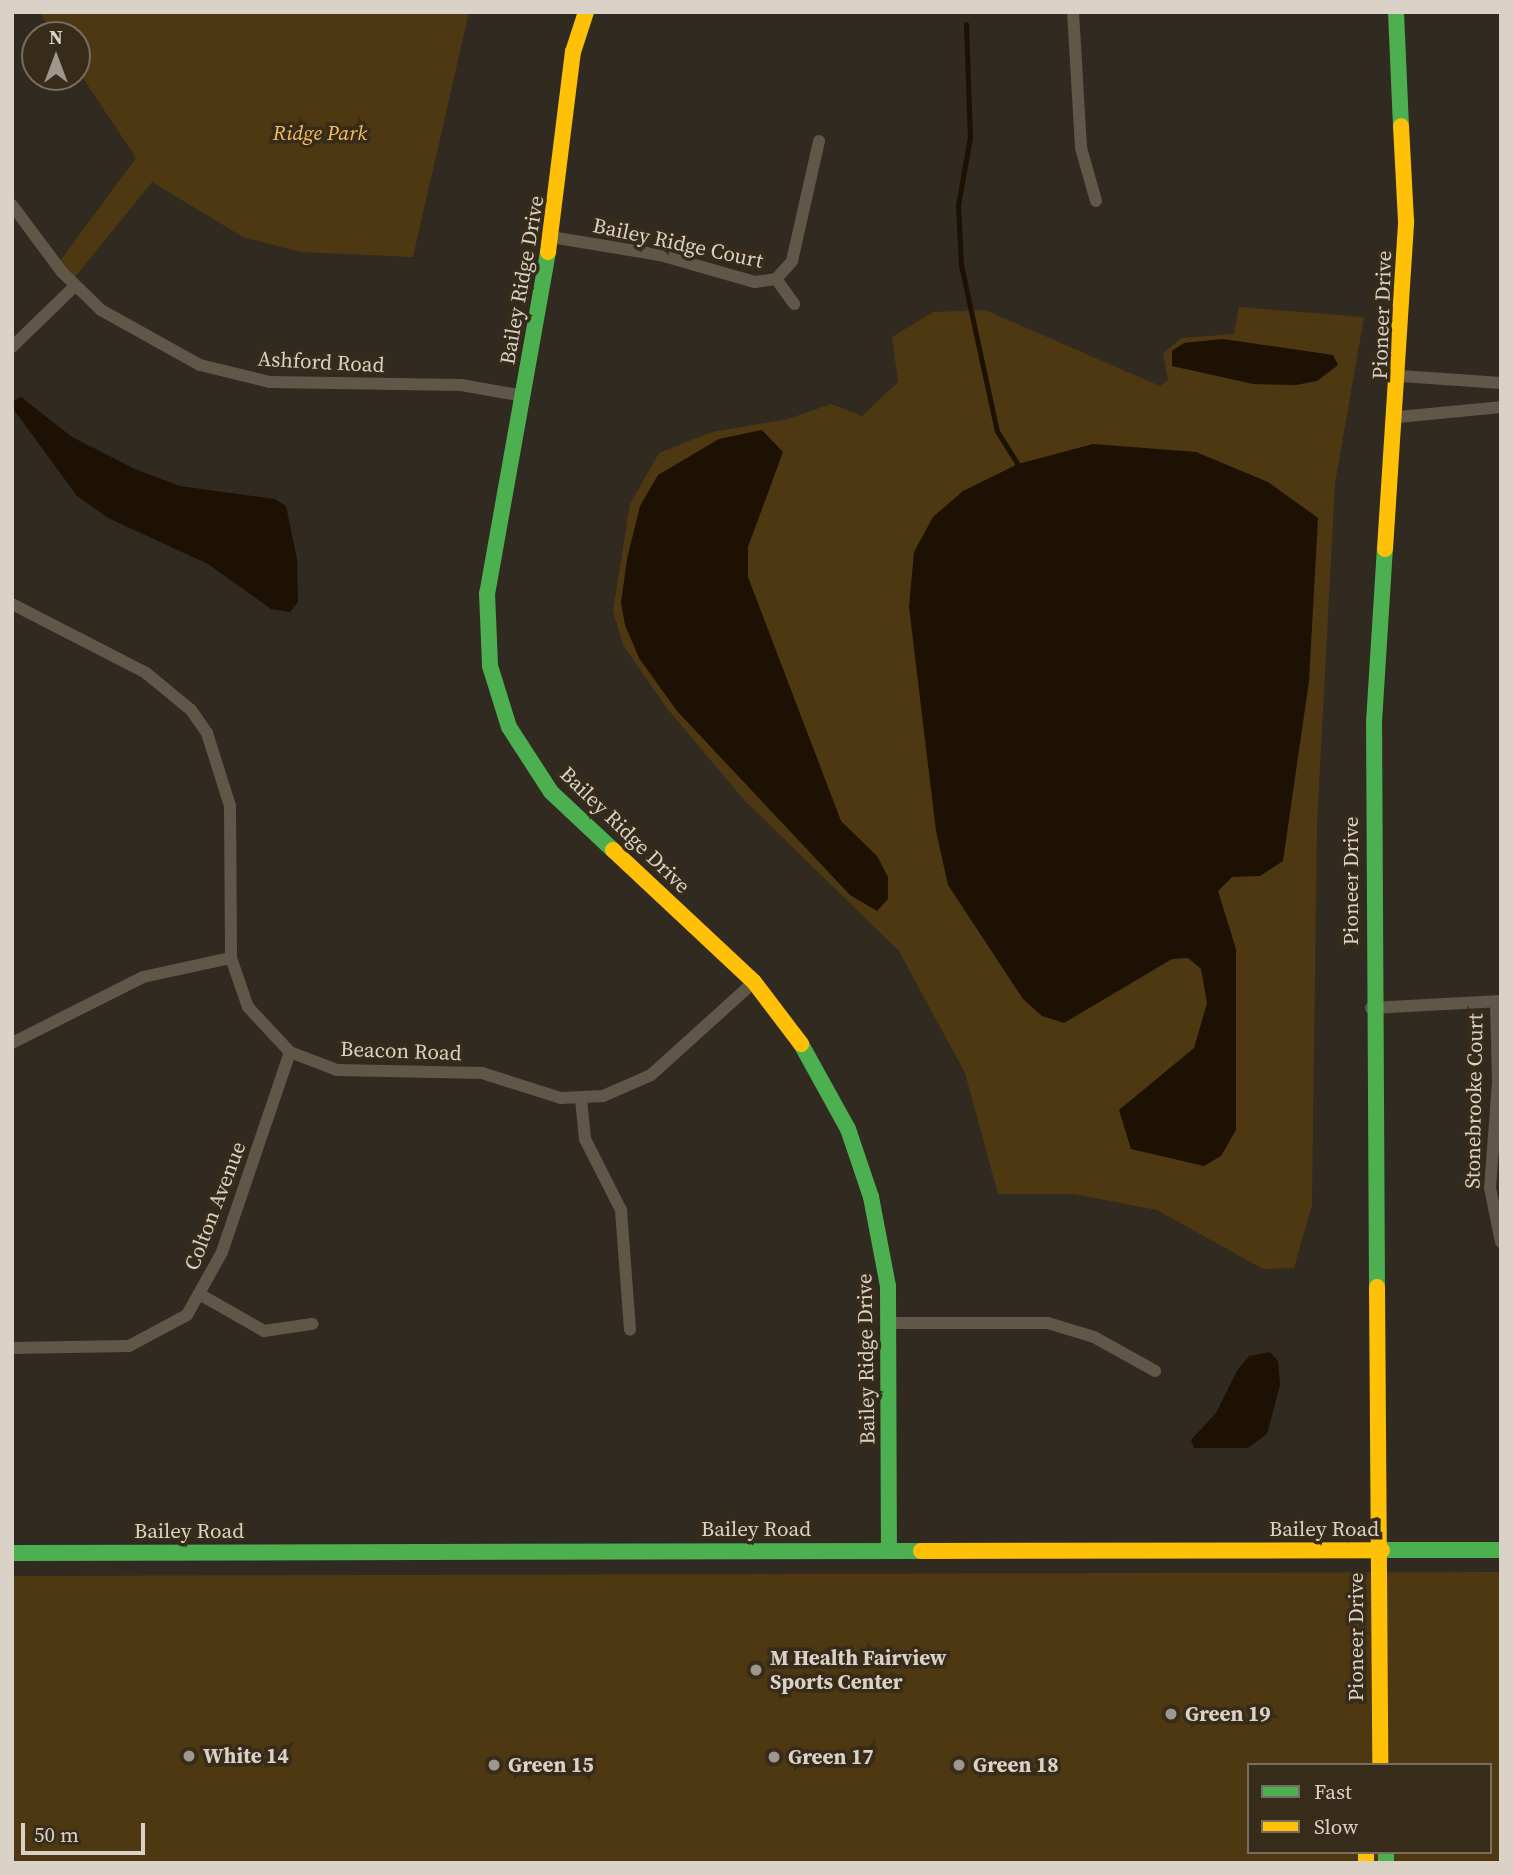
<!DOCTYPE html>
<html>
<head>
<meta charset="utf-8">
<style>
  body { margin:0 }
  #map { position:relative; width:1513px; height:1875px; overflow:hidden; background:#302a20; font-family:"Source Serif 4",serif }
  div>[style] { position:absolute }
  .green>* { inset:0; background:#4e3811 }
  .water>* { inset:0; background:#1d1103 }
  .stream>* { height:5px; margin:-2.5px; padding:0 2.5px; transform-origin:2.5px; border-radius:2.5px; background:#1d1103 }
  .street>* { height:12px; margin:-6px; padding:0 6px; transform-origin:6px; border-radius:6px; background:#605749 }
  .fast>* { height:16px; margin:-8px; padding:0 8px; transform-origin:8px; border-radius:8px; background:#4caf50 }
  .slow>* { height:16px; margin:-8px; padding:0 8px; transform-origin:8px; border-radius:8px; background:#ffc107 }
  .dots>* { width:19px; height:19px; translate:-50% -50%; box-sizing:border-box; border:4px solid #372b19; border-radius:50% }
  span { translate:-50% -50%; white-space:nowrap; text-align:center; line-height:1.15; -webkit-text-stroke:7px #372b19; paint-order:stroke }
  .park-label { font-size:21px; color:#f8be61; font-style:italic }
  .street-label { font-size:21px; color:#dad2c7 }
  .poi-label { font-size:21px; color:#dad2c7; font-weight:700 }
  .left { translate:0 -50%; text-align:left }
  .frame { position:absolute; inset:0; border:14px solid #dad2c7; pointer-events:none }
  .legend { position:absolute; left:1247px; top:1763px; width:245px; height:91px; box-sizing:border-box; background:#372b19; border:2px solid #786e5f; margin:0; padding:9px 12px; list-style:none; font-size:21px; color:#dad2c7 }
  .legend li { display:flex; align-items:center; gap:14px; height:35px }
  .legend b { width:35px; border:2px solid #786e5f }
  .north { position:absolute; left:21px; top:21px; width:70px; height:70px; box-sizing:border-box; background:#372b19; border:2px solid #786e5f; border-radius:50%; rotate:0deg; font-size:19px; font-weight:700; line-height:28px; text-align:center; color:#dad2c7 }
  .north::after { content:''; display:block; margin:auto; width:24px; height:32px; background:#9e978d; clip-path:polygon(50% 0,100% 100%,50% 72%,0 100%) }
  .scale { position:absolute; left:21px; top:1823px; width:124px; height:32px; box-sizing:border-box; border:4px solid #dad2c7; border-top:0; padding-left:9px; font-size:21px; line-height:24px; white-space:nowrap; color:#dad2c7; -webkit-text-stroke:5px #372b19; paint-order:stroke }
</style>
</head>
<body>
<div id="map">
  <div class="green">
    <div style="clip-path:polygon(39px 12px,469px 12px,413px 257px,301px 252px,243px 237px,152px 182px,71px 282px,57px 265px,136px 158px,77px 69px,77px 35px,54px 35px)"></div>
    <div style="clip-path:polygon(1239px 307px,1364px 317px,1335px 484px,1317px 824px,1312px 1205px,1294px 1268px,1263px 1269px,1157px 1210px,1074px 1194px,998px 1194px,965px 1073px,899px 951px,744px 800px,666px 707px,623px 645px,613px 611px,630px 504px,659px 453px,712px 432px,788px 419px,831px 404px,862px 416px,898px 382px,892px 337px,933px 312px,985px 310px,1160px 386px,1168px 380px,1163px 353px,1182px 338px,1234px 334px)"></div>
    <div style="clip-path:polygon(evenodd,1501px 1572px,1501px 1863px,12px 1863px,12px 1576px,1501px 1572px,1249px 1765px,1490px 1765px,1490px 1852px,1249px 1852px,1249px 1765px)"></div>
  </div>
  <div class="water">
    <div style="clip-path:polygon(1223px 339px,1333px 355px,1338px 365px,1317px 381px,1296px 385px,1253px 384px,1172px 366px,1172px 351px,1184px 343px)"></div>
    <div style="clip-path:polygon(21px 397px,72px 437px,135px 469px,180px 486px,275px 499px,286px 506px,297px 559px,298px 602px,290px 612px,271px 609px,208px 564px,108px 518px,77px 496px,14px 410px,12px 402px)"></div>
    <div style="clip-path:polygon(762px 430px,783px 452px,748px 547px,748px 577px,841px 821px,877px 856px,888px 877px,888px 899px,877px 911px,850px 895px,677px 711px,639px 658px,625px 625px,621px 603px,627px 559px,640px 506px,658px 475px,719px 439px)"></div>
    <div style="clip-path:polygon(1093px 444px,1196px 452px,1268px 482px,1318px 518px,1309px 681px,1283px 861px,1260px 876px,1232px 877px,1218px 891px,1236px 949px,1236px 1130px,1221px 1156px,1204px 1166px,1131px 1149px,1119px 1110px,1194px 1048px,1207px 1003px,1201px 969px,1188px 958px,1172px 959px,1064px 1023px,1042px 1016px,1023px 999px,948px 885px,936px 831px,909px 607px,914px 552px,933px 517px,963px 491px,1018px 464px)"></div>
    <div style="clip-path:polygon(1270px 1352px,1278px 1361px,1280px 1385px,1267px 1434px,1248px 1448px,1194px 1448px,1191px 1440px,1216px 1413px,1238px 1369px,1249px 1356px)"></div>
  </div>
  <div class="stream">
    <div style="left:966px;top:24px;width:113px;rotate:88deg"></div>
    <div style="left:970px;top:137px;width:69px;rotate:100deg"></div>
    <div style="left:958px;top:205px;width:60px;rotate:87.1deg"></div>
    <div style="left:961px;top:265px;width:170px;rotate:77.8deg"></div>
    <div style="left:997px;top:431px;width:39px;rotate:58deg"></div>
  </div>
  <div class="street">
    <div style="left:1073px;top:12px;width:136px;rotate:86.6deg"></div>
    <div style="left:1081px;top:148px;width:55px;rotate:74.2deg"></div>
    <div style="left:12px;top:205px;width:84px;rotate:53.3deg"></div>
    <div style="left:62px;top:272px;width:54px;rotate:44.3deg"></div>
    <div style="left:101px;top:310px;width:113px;rotate:29.1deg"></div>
    <div style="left:200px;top:365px;width:72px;rotate:13.7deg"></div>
    <div style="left:270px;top:382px;width:191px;rotate:0.9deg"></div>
    <div style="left:461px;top:385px;width:64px;rotate:9.9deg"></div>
    <div style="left:551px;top:237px;width:110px;rotate:9.4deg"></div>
    <div style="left:660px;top:255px;width:99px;rotate:15.9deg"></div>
    <div style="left:755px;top:282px;width:21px;rotate:-8deg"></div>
    <div style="left:776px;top:279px;width:24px;rotate:-48deg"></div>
    <div style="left:792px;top:261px;width:123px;rotate:-77.3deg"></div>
    <div style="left:776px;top:279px;width:31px;rotate:54deg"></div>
    <div style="left:12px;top:347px;width:88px;rotate:-44.1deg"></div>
    <div style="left:1401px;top:376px;width:100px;rotate:4deg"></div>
    <div style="left:1398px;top:417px;width:103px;rotate:-5.5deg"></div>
    <div style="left:12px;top:604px;width:151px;rotate:27.2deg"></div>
    <div style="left:146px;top:673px;width:58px;rotate:39.4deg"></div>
    <div style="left:191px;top:710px;width:28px;rotate:55deg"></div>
    <div style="left:207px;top:733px;width:77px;rotate:72.5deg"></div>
    <div style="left:230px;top:806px;width:152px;rotate:89.6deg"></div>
    <div style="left:231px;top:958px;width:52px;rotate:70.9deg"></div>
    <div style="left:248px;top:1007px;width:62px;rotate:47deg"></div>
    <div style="left:290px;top:1052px;width:50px;rotate:21deg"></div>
    <div style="left:337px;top:1070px;width:145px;rotate:1.2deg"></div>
    <div style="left:482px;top:1073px;width:83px;rotate:17.6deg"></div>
    <div style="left:561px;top:1098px;width:42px;rotate:-2.7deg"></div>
    <div style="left:603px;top:1096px;width:52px;rotate:-23.6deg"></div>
    <div style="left:651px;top:1075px;width:139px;rotate:-42.1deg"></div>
    <div style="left:1496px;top:1002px;width:80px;rotate:88.6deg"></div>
    <div style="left:1498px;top:1082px;width:106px;rotate:94.3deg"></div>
    <div style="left:1490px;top:1188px;width:55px;rotate:78.5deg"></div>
    <div style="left:1371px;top:1008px;width:130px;rotate:-3.1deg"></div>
    <div style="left:12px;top:1043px;width:147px;rotate:-26.7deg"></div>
    <div style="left:143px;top:977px;width:90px;rotate:-12.2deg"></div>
    <div style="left:581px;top:1099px;width:40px;rotate:84.3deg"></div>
    <div style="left:585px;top:1139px;width:80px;rotate:63.1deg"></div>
    <div style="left:621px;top:1210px;width:120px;rotate:85.7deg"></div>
    <div style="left:201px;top:1295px;width:73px;rotate:29.7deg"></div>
    <div style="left:264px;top:1331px;width:49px;rotate:-8.3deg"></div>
    <div style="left:889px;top:1323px;width:159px"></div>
    <div style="left:1048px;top:1323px;width:48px;rotate:16.9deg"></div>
    <div style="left:1094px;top:1337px;width:70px;rotate:29.1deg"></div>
    <div style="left:12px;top:1348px;width:117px;rotate:-1deg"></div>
    <div style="left:129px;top:1346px;width:66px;rotate:-28.1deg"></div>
    <div style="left:187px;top:1315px;width:72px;rotate:-60.9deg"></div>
    <div style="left:222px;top:1252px;width:211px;rotate:-71.2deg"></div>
  </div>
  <div class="fast">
    <div style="left:1396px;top:12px;width:114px;rotate:87.5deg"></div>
    <div style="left:548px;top:252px;width:346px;rotate:100.1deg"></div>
    <div style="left:487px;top:593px;width:73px;rotate:87.6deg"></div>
    <div style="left:490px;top:666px;width:64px;rotate:72.7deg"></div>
    <div style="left:509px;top:727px;width:77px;rotate:57.1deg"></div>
    <div style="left:551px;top:792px;width:85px;rotate:43.1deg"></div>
    <div style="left:801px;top:1044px;width:97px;rotate:61.1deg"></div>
    <div style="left:848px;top:1129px;width:72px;rotate:71.3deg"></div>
    <div style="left:871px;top:1197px;width:91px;rotate:79.2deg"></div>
    <div style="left:888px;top:1286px;width:264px;rotate:89.8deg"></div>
    <div style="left:1377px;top:1287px;width:565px;rotate:-90.3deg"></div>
    <div style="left:1374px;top:722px;width:173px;rotate:-86.4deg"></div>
    <div style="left:1382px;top:1550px;width:119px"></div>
    <div style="left:12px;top:1553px;width:909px;rotate:-0.13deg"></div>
    <div style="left:1386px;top:1852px;width:11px;rotate:90deg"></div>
  </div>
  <div class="slow">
    <div style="left:548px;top:252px;width:202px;rotate:-82.9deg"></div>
    <div style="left:573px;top:52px;width:42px;rotate:-72deg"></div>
    <div style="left:1385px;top:549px;width:329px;rotate:-86.3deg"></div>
    <div style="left:1406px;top:221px;width:95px;rotate:-93deg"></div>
    <div style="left:613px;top:850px;width:193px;rotate:43.1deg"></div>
    <div style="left:754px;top:982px;width:78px;rotate:52.8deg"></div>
    <div style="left:1377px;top:1287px;width:478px;rotate:89.6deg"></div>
    <div style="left:921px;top:1551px;width:461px;rotate:-0.1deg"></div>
    <div style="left:1366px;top:1852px;width:11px;rotate:90deg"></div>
  </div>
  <div class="dots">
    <div style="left:756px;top:1670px;background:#9e978d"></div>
    <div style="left:1171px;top:1714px;background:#9e978d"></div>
    <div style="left:189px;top:1756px;background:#9e978d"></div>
    <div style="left:774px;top:1757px;background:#9e978d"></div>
    <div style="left:494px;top:1765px;background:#9e978d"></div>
    <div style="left:959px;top:1765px;background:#9e978d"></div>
  </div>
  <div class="park-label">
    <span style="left:320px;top:133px">Ridge Park</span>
  </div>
  <div class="street-label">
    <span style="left:678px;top:243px;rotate:12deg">Bailey Ridge Court</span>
    <span style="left:522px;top:280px;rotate:-80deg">Bailey Ridge Drive</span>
    <span style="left:1382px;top:315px;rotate:-88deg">Pioneer Drive</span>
    <span style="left:321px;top:362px;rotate:3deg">Ashford Road</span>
    <span style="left:625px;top:830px;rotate:44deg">Bailey Ridge Drive</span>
    <span style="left:1351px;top:881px;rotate:-90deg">Pioneer Drive</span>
    <span style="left:401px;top:1051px;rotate:2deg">Beacon Road</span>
    <span style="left:1474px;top:1101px;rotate:-89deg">Stonebrooke Court</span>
    <span style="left:215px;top:1206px;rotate:-69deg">Colton Avenue</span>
    <span style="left:866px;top:1359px;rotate:-91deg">Bailey Ridge Drive</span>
    <span style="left:756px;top:1529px">Bailey Road</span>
    <span style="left:1324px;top:1529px">Bailey Road</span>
    <span style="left:189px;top:1531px">Bailey Road</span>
    <span style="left:1356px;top:1637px;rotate:-90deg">Pioneer Drive</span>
  </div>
  <div class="poi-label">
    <span class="left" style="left:770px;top:1670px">M Health Fairview<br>Sports Center</span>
    <span class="left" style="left:1185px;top:1714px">Green 19</span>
    <span class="left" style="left:203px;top:1756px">White 14</span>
    <span class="left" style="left:788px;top:1757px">Green 17</span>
    <span class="left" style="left:508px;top:1765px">Green 15</span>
    <span class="left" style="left:973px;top:1765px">Green 18</span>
  </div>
  <div class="frame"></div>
  <ul class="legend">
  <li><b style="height:9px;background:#4caf50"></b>Fast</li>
  <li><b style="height:9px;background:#ffc107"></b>Slow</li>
  </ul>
  <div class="north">N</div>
  <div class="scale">50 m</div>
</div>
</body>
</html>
